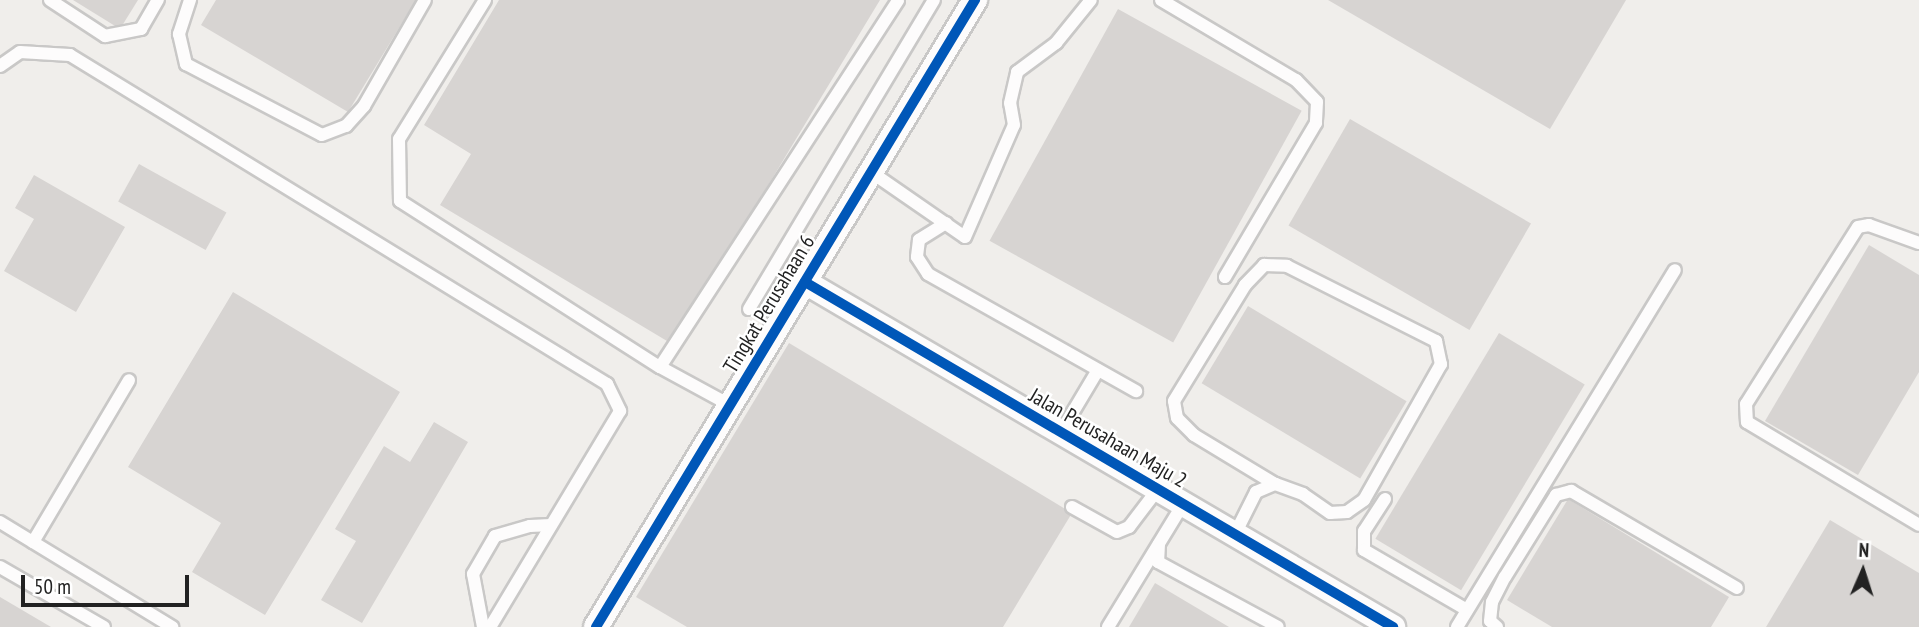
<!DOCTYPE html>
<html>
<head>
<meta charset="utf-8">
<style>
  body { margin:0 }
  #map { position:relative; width:1919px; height:627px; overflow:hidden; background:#f0eeeb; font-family:"PT Sans Narrow",sans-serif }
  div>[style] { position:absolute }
  .building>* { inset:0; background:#d7d4d2; transform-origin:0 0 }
  .roads { filter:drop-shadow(2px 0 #c9c8c7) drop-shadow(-2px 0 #c9c8c7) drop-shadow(0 2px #c9c8c7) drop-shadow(0 -2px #c9c8c7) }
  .lane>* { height:12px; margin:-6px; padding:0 6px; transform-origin:6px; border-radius:6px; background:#fdfcfc }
  .street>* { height:24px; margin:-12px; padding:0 12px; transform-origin:12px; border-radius:12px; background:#fdfcfc }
  .cycleway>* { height:10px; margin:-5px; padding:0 5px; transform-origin:5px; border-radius:5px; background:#0057b8 }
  span { translate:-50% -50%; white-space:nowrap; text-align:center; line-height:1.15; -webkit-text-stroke:5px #fff; paint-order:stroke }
  .street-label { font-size:21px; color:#222 }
  .north { position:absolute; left:1828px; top:536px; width:70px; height:70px; -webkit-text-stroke:5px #fff; paint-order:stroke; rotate:3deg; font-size:19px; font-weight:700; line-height:28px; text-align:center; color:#222 }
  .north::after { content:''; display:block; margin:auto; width:24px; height:32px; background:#222; clip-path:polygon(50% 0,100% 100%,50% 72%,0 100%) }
  .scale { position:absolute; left:21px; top:575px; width:168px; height:32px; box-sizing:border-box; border:4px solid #222; border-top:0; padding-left:9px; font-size:21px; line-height:24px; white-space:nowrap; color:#222; -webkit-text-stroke:5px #fff; paint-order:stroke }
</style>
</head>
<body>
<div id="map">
  <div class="building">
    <div style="clip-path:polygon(73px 0,138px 0,120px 29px)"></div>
    <div style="clip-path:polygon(216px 0,416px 0,348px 112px,201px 25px)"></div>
    <div style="clip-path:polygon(499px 0,880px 0,672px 344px,440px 205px,471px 154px,424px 125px)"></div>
    <div style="clip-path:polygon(1328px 0,1626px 0,1550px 129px)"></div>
    <div style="left:1118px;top:9px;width:210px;height:265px;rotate:29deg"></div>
    <div style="left:1350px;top:119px;width:209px;height:123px;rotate:30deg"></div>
    <div style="left:139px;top:164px;width:100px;height:43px;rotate:29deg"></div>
    <div style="clip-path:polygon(34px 175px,125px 227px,76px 312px,4px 271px,34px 219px,15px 208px)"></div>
    <div style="clip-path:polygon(1869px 245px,1919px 275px,1919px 372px,1858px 475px,1765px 421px)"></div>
    <div style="clip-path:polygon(233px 292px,400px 392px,265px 615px,192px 572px,221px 523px,128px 467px)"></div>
    <div style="left:1248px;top:306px;width:185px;height:90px;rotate:31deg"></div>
    <div style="left:1499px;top:333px;width:100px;height:240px;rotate:31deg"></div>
    <div style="clip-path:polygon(789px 343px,1072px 513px,1003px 627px,687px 627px,636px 597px)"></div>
    <div style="clip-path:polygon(434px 422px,468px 442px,362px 623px,321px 600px,356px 541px,335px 529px,384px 446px,410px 462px)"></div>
    <div style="clip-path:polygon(1568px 499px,1729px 597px,1711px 627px,1552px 627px,1507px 600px)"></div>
    <div style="clip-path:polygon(1830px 520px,1919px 573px,1919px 627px,1766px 627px)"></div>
    <div style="clip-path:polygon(1155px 583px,1229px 627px,1129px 627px)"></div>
    <div style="clip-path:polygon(0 597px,51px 627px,0 627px)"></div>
  </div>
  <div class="roads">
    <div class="lane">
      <div style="left:50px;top:0;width:66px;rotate:33.2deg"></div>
      <div style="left:105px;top:36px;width:37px;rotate:-11deg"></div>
      <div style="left:141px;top:29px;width:34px;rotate:-60deg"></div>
      <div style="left:190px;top:0;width:36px;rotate:108deg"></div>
      <div style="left:179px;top:34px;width:31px;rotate:77deg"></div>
      <div style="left:186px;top:64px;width:153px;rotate:27.6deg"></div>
      <div style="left:322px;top:135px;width:26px;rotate:-21deg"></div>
      <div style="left:346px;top:126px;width:27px;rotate:-48deg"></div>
      <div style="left:364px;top:106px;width:122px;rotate:-60.1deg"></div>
      <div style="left:485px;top:0;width:163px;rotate:121.7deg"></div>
      <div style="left:399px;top:139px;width:62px;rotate:89.1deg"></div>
      <div style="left:400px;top:201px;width:308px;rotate:32.6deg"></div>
      <div style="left:660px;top:367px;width:80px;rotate:28.5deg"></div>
      <div style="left:1161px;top:0;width:157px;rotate:30.7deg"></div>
      <div style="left:1296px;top:80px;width:30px;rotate:46deg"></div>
      <div style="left:1317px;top:102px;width:21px;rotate:93deg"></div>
      <div style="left:1316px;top:123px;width:179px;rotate:120.6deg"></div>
      <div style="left:0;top:66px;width:24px;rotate:-35deg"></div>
      <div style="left:20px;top:52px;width:50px;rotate:3.4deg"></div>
      <div style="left:70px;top:55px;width:630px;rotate:31.49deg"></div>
      <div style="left:607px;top:384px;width:30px;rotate:64deg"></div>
      <div style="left:620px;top:411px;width:252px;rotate:121deg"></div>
      <div style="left:871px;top:172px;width:114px;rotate:34.7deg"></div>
      <div style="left:965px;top:237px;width:122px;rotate:-66.4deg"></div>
      <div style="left:1014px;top:125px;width:22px;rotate:-100deg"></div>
      <div style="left:1010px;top:103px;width:32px;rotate:-77deg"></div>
      <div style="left:1017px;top:72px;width:49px;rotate:-36.6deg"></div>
      <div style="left:1056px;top:43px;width:55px;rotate:-50.9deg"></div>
      <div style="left:946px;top:223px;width:32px;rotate:148deg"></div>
      <div style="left:919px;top:240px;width:17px;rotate:97deg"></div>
      <div style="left:917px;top:257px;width:20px;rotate:57deg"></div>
      <div style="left:928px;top:274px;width:239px;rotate:29.4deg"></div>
      <div style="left:1919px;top:243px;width:53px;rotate:-160.2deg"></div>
      <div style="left:1869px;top:225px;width:11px;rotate:170deg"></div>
      <div style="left:1858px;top:227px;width:209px;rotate:122.3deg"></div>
      <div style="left:1746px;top:404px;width:18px;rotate:87deg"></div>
      <div style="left:1747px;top:422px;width:200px;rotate:30.9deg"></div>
      <div style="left:1264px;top:265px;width:23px;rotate:2deg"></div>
      <div style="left:1287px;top:266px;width:167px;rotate:26.7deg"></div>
      <div style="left:1436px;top:341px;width:24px;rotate:78deg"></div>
      <div style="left:1441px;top:364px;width:156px;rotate:119.5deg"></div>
      <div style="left:1364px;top:500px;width:21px;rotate:145deg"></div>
      <div style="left:1347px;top:512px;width:17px;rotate:177deg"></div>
      <div style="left:1330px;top:513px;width:33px;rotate:-145deg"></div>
      <div style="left:1303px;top:494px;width:30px;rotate:-160deg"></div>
      <div style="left:1275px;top:484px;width:95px;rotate:-148.8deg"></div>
      <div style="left:1194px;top:435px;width:24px;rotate:-135deg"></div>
      <div style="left:1177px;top:418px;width:17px;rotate:-100deg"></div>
      <div style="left:1174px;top:401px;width:136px;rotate:-58.5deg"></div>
      <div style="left:1245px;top:285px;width:28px;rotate:-46deg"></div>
      <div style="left:749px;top:309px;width:360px;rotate:-59.1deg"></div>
      <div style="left:660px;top:367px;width:437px;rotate:-57deg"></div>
      <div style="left:1061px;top:432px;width:72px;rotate:-59.2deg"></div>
      <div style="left:1385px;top:499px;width:38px;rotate:123deg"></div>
      <div style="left:1364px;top:531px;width:19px;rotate:90deg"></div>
      <div style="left:1364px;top:550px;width:119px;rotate:30.2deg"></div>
      <div style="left:1072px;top:507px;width:51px;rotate:29.1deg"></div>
      <div style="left:1117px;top:532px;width:13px;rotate:-23deg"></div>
      <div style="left:1129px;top:527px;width:48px;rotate:-52.7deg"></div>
      <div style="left:0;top:522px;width:202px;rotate:31.4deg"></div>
      <div style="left:1235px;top:534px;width:47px;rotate:-63.4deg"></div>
      <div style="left:1256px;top:492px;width:21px;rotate:-23deg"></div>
      <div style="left:33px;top:542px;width:188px;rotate:-59.3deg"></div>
      <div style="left:1159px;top:544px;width:18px;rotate:93deg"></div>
      <div style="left:1158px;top:562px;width:136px;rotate:28.4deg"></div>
      <div style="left:0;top:567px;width:120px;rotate:30deg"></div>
      <div style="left:483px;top:627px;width:54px;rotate:-100.7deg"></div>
      <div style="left:473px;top:574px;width:44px;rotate:-59.9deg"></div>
      <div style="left:495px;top:536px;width:36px;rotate:-16deg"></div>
      <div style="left:530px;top:526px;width:21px;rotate:-3deg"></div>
      <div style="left:1108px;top:627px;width:144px;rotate:-58.6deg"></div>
      <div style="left:1457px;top:627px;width:418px;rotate:-58.6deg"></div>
      <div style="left:1497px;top:627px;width:9px;rotate:-139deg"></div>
      <div style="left:1490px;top:621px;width:19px;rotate:-84deg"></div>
      <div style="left:1492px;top:602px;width:28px;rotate:-63deg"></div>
      <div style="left:1505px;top:577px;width:97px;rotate:-58.1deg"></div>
      <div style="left:1556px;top:495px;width:16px;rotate:-15deg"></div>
      <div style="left:1571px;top:491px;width:192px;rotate:30.3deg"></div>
    </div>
    <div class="street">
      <div style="left:805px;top:282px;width:682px;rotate:30.4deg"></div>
      <div style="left:596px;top:627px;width:733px;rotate:-58.85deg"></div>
    </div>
  </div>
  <div class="cycleway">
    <div style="left:805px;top:282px;width:682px;rotate:30.4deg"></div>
    <div style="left:596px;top:627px;width:733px;rotate:-58.85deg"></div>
  </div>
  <div class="street-label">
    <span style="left:769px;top:304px;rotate:-59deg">Tingkat Perusahaan 6</span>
    <span style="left:1108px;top:438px;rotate:30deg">Jalan Perusahaan Maju 2</span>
  </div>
  <div class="north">N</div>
  <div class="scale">50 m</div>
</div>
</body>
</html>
